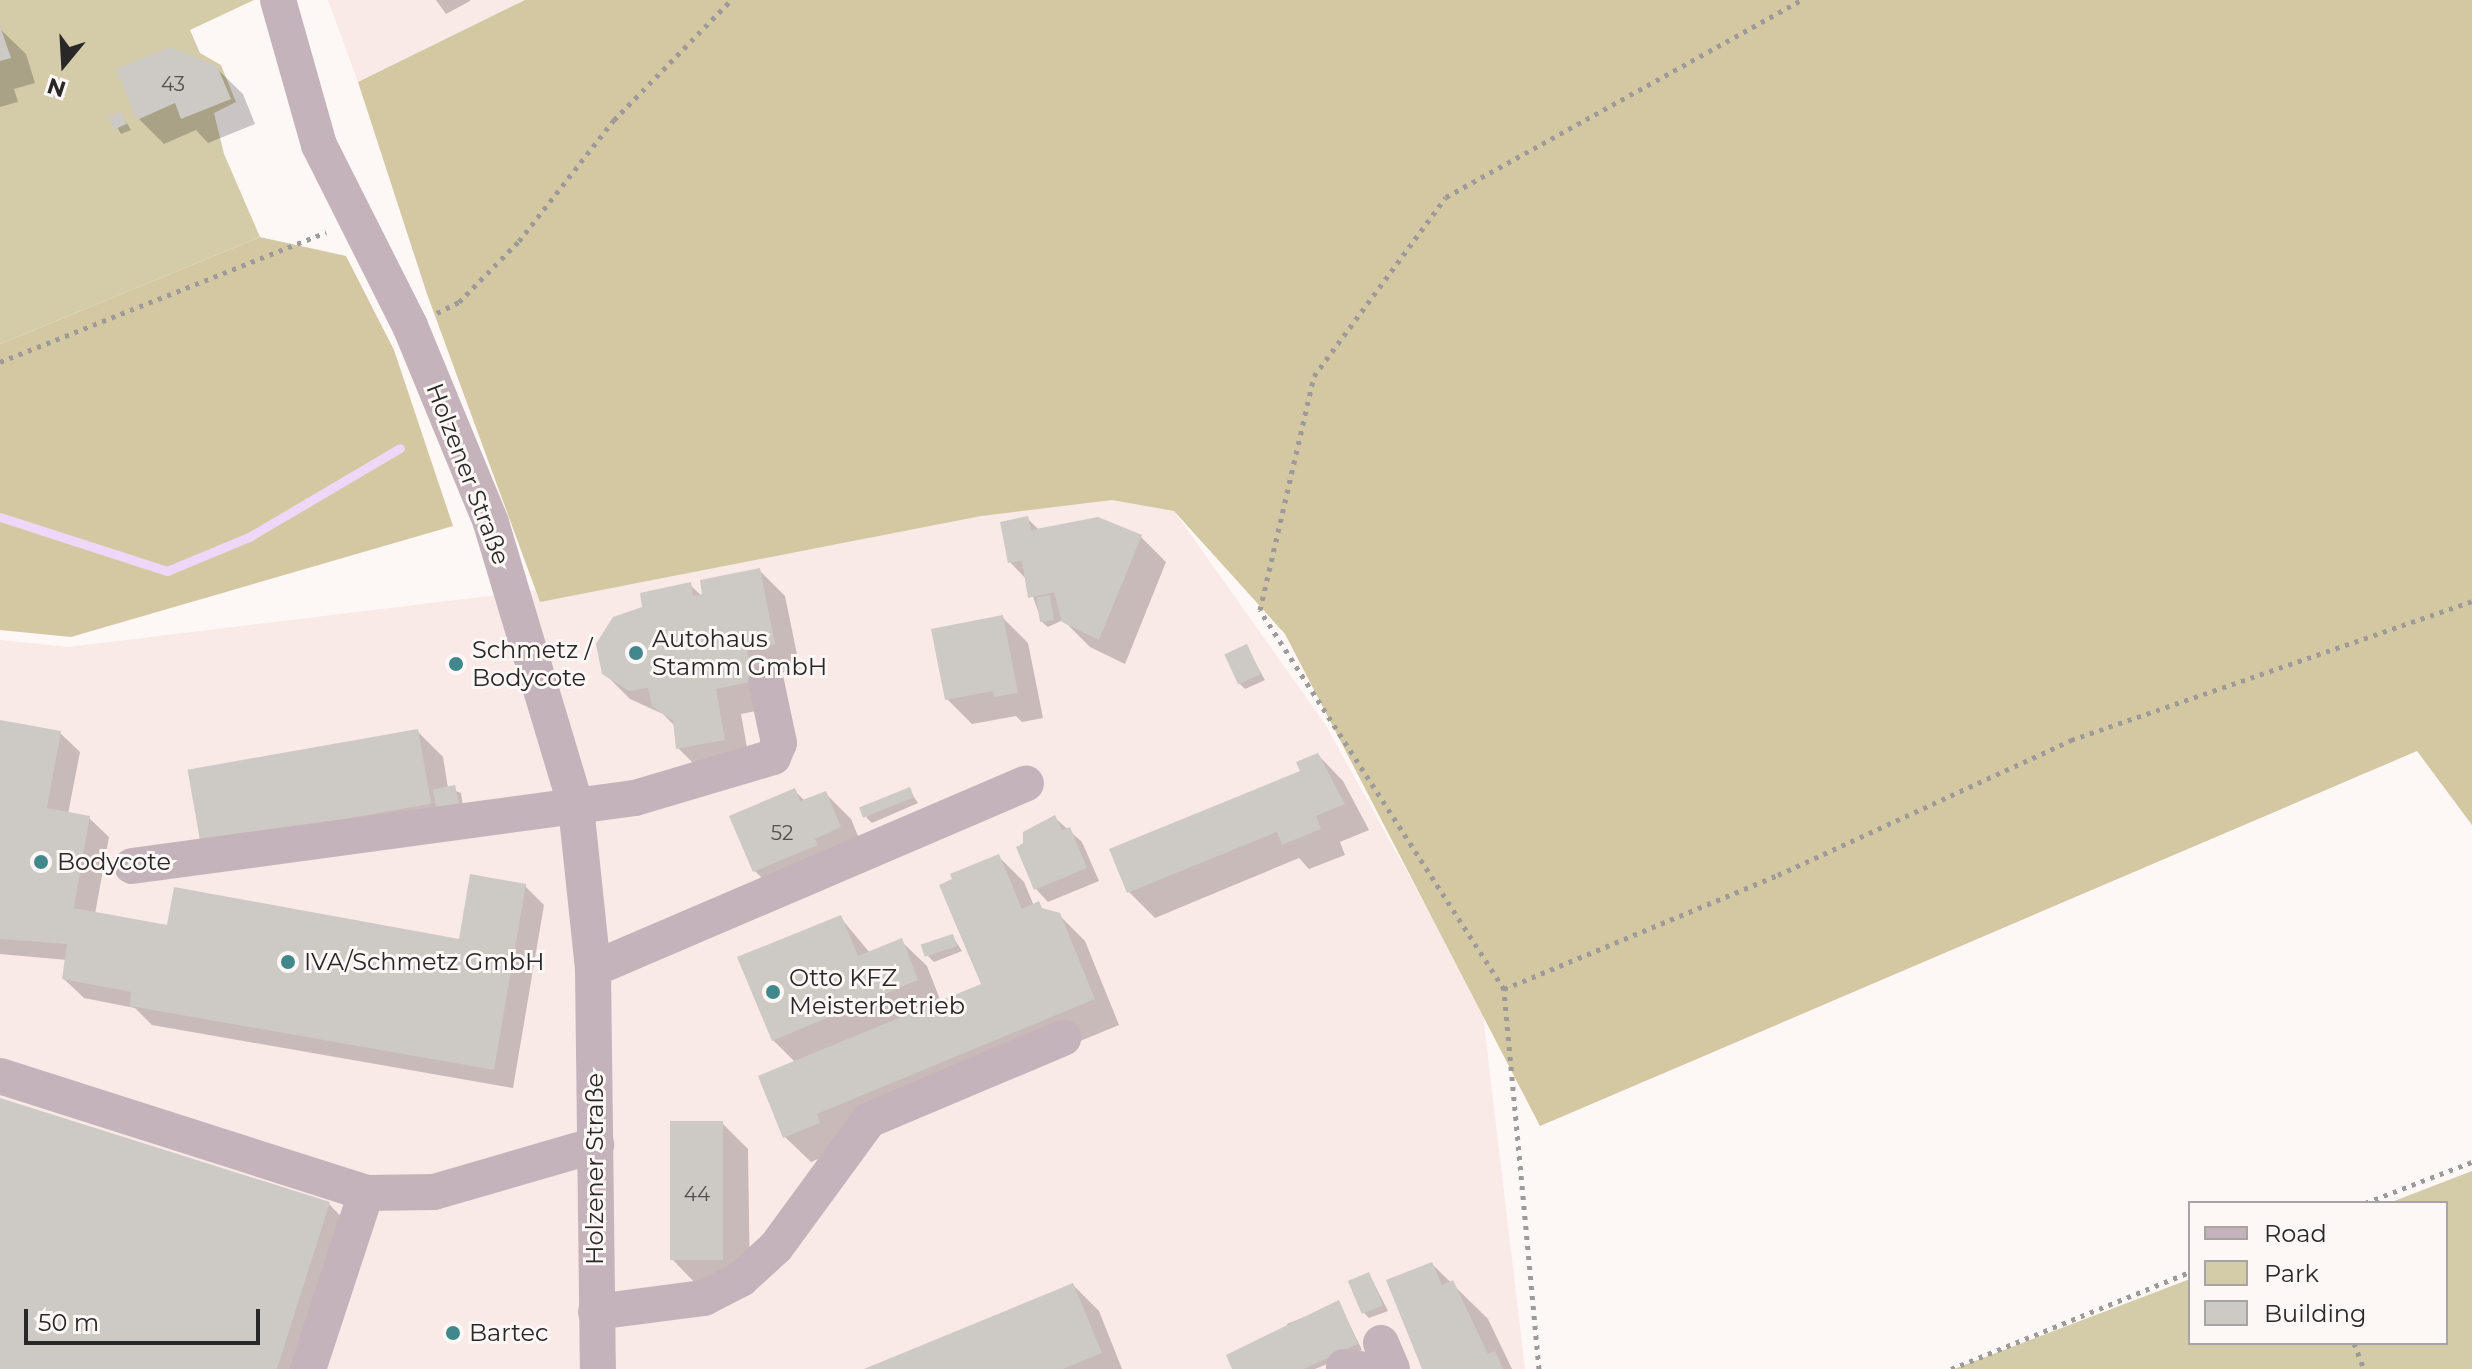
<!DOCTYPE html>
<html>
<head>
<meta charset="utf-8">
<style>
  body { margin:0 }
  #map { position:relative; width:2472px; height:1369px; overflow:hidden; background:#fdf7f6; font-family:Montserrat,sans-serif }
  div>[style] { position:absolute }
  .built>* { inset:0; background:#f9e9e7 }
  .green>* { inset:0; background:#d4cba8 }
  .forest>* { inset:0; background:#d3c8a2 }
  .shadow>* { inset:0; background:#0003 }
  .stream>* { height:9px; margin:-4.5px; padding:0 4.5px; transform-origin:4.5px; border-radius:4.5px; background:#eed7f9 }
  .building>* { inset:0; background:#cdc9c5; transform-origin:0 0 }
  .path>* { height:5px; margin-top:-2.5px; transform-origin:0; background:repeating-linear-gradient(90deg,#9e9a99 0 4px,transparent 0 10px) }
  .minor>* { height:36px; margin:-18px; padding:0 18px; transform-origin:18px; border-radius:18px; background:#c5b3bb }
  .dots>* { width:22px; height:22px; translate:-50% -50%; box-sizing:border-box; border:4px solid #fdf7f6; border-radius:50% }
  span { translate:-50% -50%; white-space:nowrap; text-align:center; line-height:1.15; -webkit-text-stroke:6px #fdf7f6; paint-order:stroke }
  .number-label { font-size:20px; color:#52504e }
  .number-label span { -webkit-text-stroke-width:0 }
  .street-label { font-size:24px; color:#292727 }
  .poi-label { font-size:24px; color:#292727 }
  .left { translate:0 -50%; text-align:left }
  .legend { position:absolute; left:2188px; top:1201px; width:260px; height:144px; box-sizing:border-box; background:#fdf7f6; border:2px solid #a8a4a3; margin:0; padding:10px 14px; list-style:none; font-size:24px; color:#292727 }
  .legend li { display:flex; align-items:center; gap:16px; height:40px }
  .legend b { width:40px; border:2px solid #a8a4a3 }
  .north { position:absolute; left:24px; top:24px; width:80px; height:80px; -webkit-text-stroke:6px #fdf7f6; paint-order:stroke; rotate:198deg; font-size:22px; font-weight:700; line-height:32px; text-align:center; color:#292727 }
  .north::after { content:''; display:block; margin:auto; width:28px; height:36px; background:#292727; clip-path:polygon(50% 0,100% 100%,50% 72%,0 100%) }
  .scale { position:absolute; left:24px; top:1309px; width:236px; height:36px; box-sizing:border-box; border:4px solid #292727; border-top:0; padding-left:10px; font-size:24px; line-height:28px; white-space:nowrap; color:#292727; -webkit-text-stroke:6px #fdf7f6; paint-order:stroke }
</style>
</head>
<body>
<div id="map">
  <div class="built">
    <div style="clip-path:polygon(328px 0,525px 0,358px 82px)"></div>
    <div style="clip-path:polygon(1114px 490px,1174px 511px,1325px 724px,1482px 1007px,1525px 1369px,0 1369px,0 640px,69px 647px,630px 579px)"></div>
  </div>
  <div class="green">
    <div style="clip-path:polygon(0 0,254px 0,190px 30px,200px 53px,221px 65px,236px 102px,214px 113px,224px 154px,260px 237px,0 344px)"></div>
    <div style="clip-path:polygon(2472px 1171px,2472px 1369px,1954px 1369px,2190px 1279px,2190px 1343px,2446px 1343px,2446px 1203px,2389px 1203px)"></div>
  </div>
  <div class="forest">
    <div style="clip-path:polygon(525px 0,2472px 0,2472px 825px,2417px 751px,1540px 1126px,1285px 634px,1174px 511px,1112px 500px,981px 516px,540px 602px,427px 294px,358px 82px)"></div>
    <div style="clip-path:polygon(260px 237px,346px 256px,394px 350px,453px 526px,71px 637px,0 630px,0 344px)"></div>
  </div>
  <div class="shadow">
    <div style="clip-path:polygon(436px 0,470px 0,470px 1px,446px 14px)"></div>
    <div style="clip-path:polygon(0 29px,26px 54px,35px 83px,14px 89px,18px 102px,0 107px)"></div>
    <div style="clip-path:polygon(216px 68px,243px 94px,255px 124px,208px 143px,196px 130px,164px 144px,139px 119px)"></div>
    <div style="clip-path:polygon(121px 113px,131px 130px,121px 134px,111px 117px)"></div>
    <div style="clip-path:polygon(1027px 518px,1040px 531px,1141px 537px,1166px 562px,1125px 664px,1090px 647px,1063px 620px,1048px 627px,1042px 622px,1027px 580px,1010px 562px)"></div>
    <div style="clip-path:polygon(760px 571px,785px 596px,800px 669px,772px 675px,779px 706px,741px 714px,750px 765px,704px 774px,678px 748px,676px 727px,663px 714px,630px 699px,604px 673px,644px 609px,690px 585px,706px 600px)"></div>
    <div style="clip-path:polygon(1002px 617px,1028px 643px,1043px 718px,1022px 722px,1016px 716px,972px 724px,947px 699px)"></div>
    <div style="clip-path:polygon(1246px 646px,1265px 680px,1245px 689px,1239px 683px)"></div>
    <div style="clip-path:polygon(0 722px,60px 733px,80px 752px,68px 814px,89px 818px,109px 837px,95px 914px,169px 927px,460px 942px,525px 886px,544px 905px,513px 1088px,152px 1025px,135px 1008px,84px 998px,64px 979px,67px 960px,0 954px)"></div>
    <div style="clip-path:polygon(417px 731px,443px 757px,448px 788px,461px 793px,464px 813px,229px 868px)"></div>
    <div style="clip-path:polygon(1318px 755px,1343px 781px,1369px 830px,1340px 842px,1345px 855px,1309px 869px,1299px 858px,1155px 918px,1129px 892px,1112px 850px,1303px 772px)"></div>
    <div style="clip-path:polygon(794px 790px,805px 801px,825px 793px,851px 819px,865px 853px,780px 896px,755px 871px)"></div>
    <div style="clip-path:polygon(909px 790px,918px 803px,872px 823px,866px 817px)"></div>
    <div style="clip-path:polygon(1055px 818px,1082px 842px,1099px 881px,1048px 902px,1036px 889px,1018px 847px)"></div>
    <div style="clip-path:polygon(998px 856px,1024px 882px,1034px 906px,1059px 915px,1085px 941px,1119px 1025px,841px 1140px,844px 1148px,811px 1162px,785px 1137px,796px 1063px,773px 1040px,840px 917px,870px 953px,901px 941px,927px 966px,941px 1002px,983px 985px)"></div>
    <div style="clip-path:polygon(953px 937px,962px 951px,934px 962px,928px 956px)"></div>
    <div style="clip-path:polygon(0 1100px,329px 1204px,354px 1230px,310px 1369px,0 1369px)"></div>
    <div style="clip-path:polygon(722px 1123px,748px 1149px,750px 1285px,697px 1285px,672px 1259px)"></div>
    <div style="clip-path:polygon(1432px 1264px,1488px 1319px,1512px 1369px,1425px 1369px)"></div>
    <div style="clip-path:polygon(1369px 1274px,1388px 1311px,1369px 1318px,1363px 1312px)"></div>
    <div style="clip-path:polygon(1073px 1285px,1099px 1311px,1122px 1369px,869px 1369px)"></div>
    <div style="clip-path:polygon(1339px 1303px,1362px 1350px,1315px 1369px,1234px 1369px,1289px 1329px,1287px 1324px)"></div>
  </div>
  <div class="stream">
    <div style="left:0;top:517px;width:176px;rotate:17.9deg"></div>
    <div style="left:167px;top:571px;width:89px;rotate:-22.5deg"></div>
    <div style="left:249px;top:537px;width:175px;rotate:-30.5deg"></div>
  </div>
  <div class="building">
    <div style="clip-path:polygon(0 26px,11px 58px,0 61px)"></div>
    <div style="clip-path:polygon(170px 47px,217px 66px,231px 99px,181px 119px,175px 103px,137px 120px,116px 69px)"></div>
    <div style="left:121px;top:111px;width:14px;height:14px;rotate:65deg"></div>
    <div style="clip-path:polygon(1028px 516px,1031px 530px,1098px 517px,1142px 535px,1099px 640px,1062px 622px,1054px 592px,1028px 598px,1022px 561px,1008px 563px,1000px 522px)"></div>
    <div style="clip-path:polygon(760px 568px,775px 644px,747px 650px,754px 681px,716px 689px,725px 740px,676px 749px,673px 721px,652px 706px,648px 688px,629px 691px,602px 674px,596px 644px,613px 617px,642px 607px,640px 593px,691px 582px,693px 596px,702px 594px,700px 580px)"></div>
    <div style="left:1050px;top:595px;width:25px;height:14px;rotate:81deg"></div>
    <div style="clip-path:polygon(1003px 615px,1018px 693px,994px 697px,993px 691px,945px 700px,931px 629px)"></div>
    <div style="left:1247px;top:644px;width:33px;height:25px;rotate:65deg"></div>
    <div style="clip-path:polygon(0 720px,61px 731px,47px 808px,90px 816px,74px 908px,167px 925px,174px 887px,459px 939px,470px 874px,526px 884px,494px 1070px,130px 1006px,131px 992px,62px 979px,67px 944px,0 939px)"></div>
    <div style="left:418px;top:729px;width:76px;height:234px;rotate:80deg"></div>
    <div style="clip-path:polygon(1318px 753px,1345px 804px,1316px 816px,1321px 829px,1282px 845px,1277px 832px,1127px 893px,1109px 849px,1300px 771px,1296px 762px)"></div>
    <div style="left:455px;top:785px;width:24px;height:23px;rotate:78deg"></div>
    <div style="left:910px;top:787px;width:11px;height:55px;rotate:68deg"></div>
    <div style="clip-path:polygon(795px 788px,800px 801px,826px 791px,841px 827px,815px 839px,818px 845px,753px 872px,729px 816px)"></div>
    <div style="clip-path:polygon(1055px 815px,1062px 830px,1070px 827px,1087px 868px,1034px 890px,1016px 847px,1023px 844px,1023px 832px)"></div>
    <div style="clip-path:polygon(999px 854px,1022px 909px,1039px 901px,1042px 908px,1060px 913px,1095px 999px,817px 1114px,820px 1123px,783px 1138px,758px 1076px,981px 984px,939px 885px,952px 879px,950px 874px)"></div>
    <div style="clip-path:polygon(841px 915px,858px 956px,902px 938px,918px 980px,772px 1041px,737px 957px)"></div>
    <div style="left:953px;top:934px;width:13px;height:34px;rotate:72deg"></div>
    <div style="clip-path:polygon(0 1098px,330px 1202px,277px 1369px,0 1369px)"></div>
    <div style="left:670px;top:1121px;width:53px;height:139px"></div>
    <div style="clip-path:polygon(1432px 1262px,1442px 1285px,1453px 1280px,1488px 1354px,1495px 1351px,1503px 1369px,1422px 1369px,1386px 1280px)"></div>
    <div style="left:1369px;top:1272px;width:36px;height:23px;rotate:67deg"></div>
    <div style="clip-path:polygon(1073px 1283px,1102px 1353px,1063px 1369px,864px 1369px)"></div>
    <div style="clip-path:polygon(1339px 1300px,1358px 1344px,1304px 1369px,1232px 1369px,1226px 1355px)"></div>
  </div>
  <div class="path">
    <div style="left:437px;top:313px;width:25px;rotate:-27deg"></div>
    <div style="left:459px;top:302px;width:86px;rotate:-45.5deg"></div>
    <div style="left:519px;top:241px;width:154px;rotate:-51.9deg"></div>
    <div style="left:614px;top:120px;width:168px;rotate:-45.7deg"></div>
    <div style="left:0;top:362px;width:351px;rotate:-21.7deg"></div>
    <div style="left:1504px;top:989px;width:297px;rotate:-22.6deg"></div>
    <div style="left:1778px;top:875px;width:323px;rotate:-24.7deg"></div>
    <div style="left:2071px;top:740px;width:424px;rotate:-19.1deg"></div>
    <div style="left:2365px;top:1203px;width:115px;rotate:-21deg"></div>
    <div style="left:2354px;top:1343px;width:28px;rotate:69deg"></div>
    <div style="left:1539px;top:1369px;width:382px;rotate:-95.3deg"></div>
    <div style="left:1504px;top:989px;width:451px;rotate:-122.8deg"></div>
    <div style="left:1260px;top:610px;width:240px;rotate:-77deg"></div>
    <div style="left:1314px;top:376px;width:222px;rotate:-53.6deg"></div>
    <div style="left:1446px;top:197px;width:407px;rotate:-29deg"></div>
    <div style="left:1951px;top:1369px;width:258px;rotate:-22.1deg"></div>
  </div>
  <div class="minor">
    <div style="left:278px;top:0;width:151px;rotate:74.2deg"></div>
    <div style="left:319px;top:145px;width:203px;rotate:63.3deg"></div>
    <div style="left:410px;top:326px;width:213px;rotate:67.6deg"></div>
    <div style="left:491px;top:523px;width:296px;rotate:73.3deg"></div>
    <div style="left:576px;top:807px;width:163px;rotate:84deg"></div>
    <div style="left:593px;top:969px;width:400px;rotate:89.3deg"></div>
    <div style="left:132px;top:866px;width:508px;rotate:-7.7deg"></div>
    <div style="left:635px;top:798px;width:144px;rotate:-16.5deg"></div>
    <div style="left:773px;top:757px;width:15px;rotate:-67deg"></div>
    <div style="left:779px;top:743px;width:62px;rotate:-102deg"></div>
    <div style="left:593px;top:969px;width:471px;rotate:-23.2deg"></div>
    <div style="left:0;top:1076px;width:384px;rotate:17.7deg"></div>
    <div style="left:366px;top:1193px;width:185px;rotate:108.2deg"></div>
    <div style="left:366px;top:1193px;width:68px;rotate:-0.8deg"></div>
    <div style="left:434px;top:1192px;width:169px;rotate:-16.2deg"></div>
    <div style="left:596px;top:1312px;width:109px;rotate:-7.4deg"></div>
    <div style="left:704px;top:1298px;width:42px;rotate:-27.2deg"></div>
    <div style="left:741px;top:1279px;width:47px;rotate:-42.4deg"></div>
    <div style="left:776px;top:1247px;width:157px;rotate:-53.8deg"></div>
    <div style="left:869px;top:1120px;width:211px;rotate:-22.9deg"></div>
    <div style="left:1381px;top:1343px;width:28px;rotate:67deg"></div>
    <div style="left:1344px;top:1367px;width:16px;rotate:7deg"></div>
  </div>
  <div class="dots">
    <div style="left:636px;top:653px;background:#40888b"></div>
    <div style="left:456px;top:664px;background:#40888b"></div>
    <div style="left:41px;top:862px;background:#40888b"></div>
    <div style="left:288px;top:962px;background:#40888b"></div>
    <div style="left:773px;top:992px;background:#40888b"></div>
    <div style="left:453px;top:1333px;background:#40888b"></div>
  </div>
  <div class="number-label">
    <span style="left:173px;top:84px">43</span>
    <span style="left:782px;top:833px">52</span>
    <span style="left:697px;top:1194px">44</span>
  </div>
  <div class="street-label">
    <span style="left:468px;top:474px;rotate:69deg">Holzener Straße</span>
    <span style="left:595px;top:1169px;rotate:-90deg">Holzener Straße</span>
  </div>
  <div class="poi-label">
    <span class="left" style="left:652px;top:653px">Autohaus<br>Stamm GmbH</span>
    <span class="left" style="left:472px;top:664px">Schmetz /<br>Bodycote</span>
    <span class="left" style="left:57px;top:862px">Bodycote</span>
    <span class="left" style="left:304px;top:962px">IVA/Schmetz GmbH</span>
    <span class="left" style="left:789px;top:992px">Otto KFZ<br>Meisterbetrieb</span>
    <span class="left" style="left:469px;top:1333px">Bartec</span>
  </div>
  <ul class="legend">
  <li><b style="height:10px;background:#c5b3bb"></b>Road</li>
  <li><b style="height:22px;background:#d4cba8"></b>Park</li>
  <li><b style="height:22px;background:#cdc9c5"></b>Building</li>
  </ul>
  <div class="north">N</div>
  <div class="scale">50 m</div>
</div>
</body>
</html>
